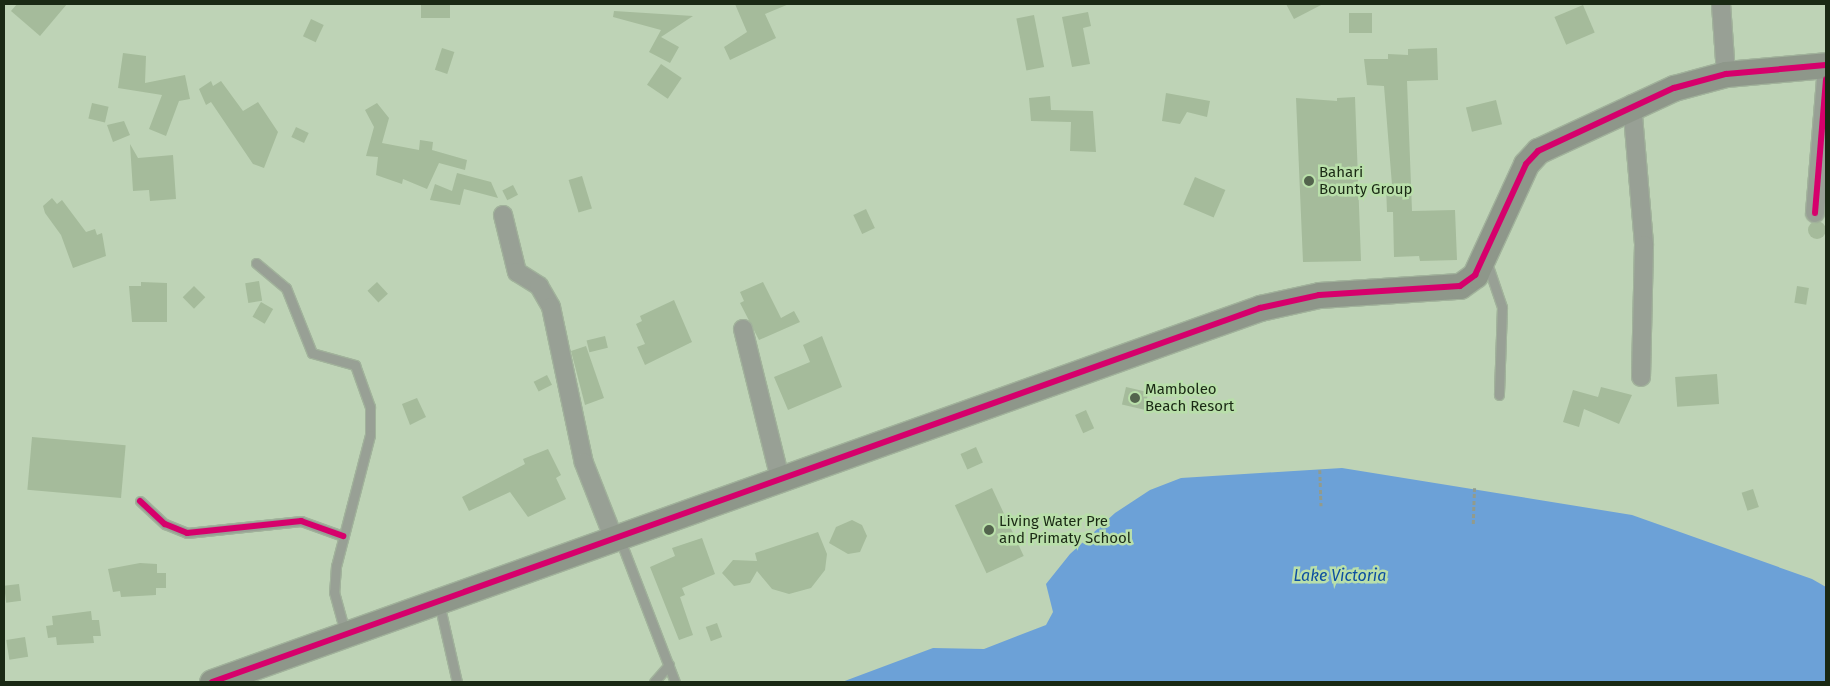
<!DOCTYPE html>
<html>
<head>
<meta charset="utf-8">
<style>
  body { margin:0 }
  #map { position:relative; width:1830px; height:686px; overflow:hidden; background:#bed3b6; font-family:"Fira Sans",sans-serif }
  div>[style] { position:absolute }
  .water>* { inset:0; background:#6ca1d7 }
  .building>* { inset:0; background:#a5bb9b; transform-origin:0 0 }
  .round { border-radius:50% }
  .path>* { height:2.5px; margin-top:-1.25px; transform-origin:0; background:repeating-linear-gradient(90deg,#919b8d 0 4px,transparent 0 6.5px) }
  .roads { filter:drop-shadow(1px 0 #a1b29b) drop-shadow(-1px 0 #a1b29b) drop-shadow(0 1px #a1b29b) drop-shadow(0 -1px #a1b29b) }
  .lane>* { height:9px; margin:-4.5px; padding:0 4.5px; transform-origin:4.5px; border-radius:4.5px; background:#98a095 }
  .street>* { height:18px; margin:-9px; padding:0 9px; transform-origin:9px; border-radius:9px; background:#98a095 }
  .secondary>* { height:25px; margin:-12.5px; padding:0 12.5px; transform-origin:12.5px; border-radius:12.5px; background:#8e978a }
  .cycleway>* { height:6px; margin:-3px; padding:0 3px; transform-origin:3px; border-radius:3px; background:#d6006c }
  .dots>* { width:14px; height:14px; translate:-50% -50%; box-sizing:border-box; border:2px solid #b9dfaa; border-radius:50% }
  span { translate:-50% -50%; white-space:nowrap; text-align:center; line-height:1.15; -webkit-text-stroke:5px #b9dfaa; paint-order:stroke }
  .poi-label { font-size:15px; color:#1a2914 }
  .left { translate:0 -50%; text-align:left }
  .water-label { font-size:16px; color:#0d4fa0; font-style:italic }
  .frame { position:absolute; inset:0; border:5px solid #1a2914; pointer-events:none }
</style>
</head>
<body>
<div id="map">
  <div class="water">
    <div style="clip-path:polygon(1342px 468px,1632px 515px,1812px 579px,1826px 587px,1826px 682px,842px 682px,933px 648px,984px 649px,1046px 625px,1053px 612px,1046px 584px,1070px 554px,1115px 513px,1150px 490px,1181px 478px)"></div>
  </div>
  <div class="building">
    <div style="clip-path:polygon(17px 4px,67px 4px,40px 36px,11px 11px)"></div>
    <div style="left:421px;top:4px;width:29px;height:14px"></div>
    <div style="clip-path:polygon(735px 4px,789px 4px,765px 14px,776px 38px,730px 60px,724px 47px,747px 32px)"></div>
    <div style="clip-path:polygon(1286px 4px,1323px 4px,1294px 19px)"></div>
    <div style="left:1583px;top:5px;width:30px;height:31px;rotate:67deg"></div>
    <div style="clip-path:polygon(614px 11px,693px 16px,661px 37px,679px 47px,670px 63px,649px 52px,661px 30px,613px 17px)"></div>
    <div style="clip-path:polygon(1088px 12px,1091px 26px,1083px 28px,1090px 64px,1072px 67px,1062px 17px)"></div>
    <div style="left:1349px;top:13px;width:23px;height:20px"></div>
    <div style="left:1034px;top:15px;width:53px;height:18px;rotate:79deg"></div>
    <div style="left:311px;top:19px;width:14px;height:19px;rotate:25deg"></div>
    <div style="left:442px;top:48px;width:13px;height:23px;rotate:18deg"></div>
    <div style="clip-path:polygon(1437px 48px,1438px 80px,1407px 81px,1412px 211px,1455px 210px,1457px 260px,1420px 261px,1419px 256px,1394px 257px,1393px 212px,1387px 212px,1386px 185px,1392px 185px,1384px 86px,1367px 85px,1364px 59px,1388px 59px,1388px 54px,1408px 55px,1408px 49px)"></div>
    <div style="clip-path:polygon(123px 53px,146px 56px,145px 83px,185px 75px,190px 99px,179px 101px,166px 136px,149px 129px,162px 95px,118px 88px)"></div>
    <div style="left:661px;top:64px;width:25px;height:25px;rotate:34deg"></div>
    <div style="clip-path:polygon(211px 81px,213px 86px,221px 81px,243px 111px,258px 102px,278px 132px,264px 168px,253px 164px,211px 102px,206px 105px,199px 89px)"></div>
    <div style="clip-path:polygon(1166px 93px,1210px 101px,1207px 117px,1187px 112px,1180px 124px,1162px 121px)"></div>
    <div style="clip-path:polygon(1050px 96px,1051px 110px,1093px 111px,1096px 152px,1070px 151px,1071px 122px,1031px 121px,1029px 98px)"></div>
    <div style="clip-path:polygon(1355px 97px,1361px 261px,1303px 262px,1296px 98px,1337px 101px,1337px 98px)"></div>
    <div style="left:1496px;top:100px;width:25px;height:31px;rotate:76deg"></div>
    <div style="left:92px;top:103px;width:17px;height:16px;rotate:13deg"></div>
    <div style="clip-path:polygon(377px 103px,389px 118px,382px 143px,419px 150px,420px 140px,433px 142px,432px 150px,467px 160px,465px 170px,439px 163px,427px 189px,403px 179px,402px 184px,376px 175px,378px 157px,366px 156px,374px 127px,365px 110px)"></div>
    <div style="clip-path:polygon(124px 121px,130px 135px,113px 142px,107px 125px)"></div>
    <div style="left:296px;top:127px;width:14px;height:11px;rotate:25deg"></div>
    <div style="clip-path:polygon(130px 144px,138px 158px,173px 155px,176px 199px,150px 201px,149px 190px,133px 191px)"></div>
    <div style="clip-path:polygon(457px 173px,491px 182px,498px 198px,464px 189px,460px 205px,430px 200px,435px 184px,452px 191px)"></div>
    <div style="left:582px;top:176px;width:34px;height:14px;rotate:73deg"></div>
    <div style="left:1195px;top:177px;width:33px;height:30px;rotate:23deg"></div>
    <div style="left:513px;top:185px;width:11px;height:12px;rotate:63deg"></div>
    <div style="clip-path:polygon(52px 198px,57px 204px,62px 200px,86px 232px,95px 229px,97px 235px,102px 233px,106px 256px,73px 268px,61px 235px,45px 213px,43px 206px)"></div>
    <div style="left:866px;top:209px;width:21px;height:14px;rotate:65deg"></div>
    <div class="round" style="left:1808px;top:221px;width:18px;height:18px"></div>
    <div style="left:259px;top:281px;width:20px;height:14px;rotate:81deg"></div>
    <div style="clip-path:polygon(141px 282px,167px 283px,167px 322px,132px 322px,129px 286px,141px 286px)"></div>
    <div style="left:377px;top:282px;width:16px;height:13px;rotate:47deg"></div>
    <div style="clip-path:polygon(763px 282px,781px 318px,794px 311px,800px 322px,759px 340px,740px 303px,744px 301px,740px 292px)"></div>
    <div style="left:194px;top:286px;width:16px;height:16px;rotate:45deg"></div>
    <div style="left:1797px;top:286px;width:12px;height:17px;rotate:9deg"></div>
    <div style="clip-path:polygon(674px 300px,692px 342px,645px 365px,637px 347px,645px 344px,636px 324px,642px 321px,640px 316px)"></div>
    <div style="left:261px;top:302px;width:14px;height:17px;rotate:30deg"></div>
    <div style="left:605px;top:336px;width:12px;height:19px;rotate:76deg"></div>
    <div style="clip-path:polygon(822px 336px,842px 387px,788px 410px,774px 377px,810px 362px,803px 345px)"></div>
    <div style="clip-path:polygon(586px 346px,604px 398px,585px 405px,571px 351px)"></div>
    <div style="left:1717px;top:374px;width:30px;height:42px;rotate:86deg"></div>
    <div style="left:547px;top:375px;width:11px;height:15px;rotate:63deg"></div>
    <div style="left:1126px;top:387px;width:23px;height:18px;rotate:13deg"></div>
    <div style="clip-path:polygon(1601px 387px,1632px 395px,1619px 424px,1584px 409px,1579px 427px,1563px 422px,1573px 390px,1598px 397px)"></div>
    <div style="clip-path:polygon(417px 398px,426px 417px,410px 425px,402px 404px)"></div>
    <div style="left:1086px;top:410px;width:20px;height:12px;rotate:66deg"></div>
    <div style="left:32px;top:437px;width:94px;height:53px;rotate:5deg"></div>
    <div style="left:976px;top:447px;width:17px;height:17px;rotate:66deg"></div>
    <div style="clip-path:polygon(548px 449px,561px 475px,556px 478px,566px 499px,528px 517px,510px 492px,469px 511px,462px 497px,525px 464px,523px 459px)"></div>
    <div style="left:992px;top:488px;width:75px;height:41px;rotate:65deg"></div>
    <div style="left:1753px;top:489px;width:19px;height:12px;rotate:72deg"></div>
    <div style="clip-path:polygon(852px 520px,862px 525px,867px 536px,860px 552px,848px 554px,829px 543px,836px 527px)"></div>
    <div style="clip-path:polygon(818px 532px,827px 554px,825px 570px,811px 588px,789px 594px,772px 589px,757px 571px,750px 583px,734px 586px,722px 573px,733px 560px,757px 561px,755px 553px)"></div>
    <div style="clip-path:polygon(702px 538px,715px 574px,682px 588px,685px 595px,680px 597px,693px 635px,679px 640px,650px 567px,675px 556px,672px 548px)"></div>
    <div style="clip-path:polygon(140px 563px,157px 564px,157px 573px,166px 573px,166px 588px,156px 588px,156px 595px,121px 597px,120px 591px,113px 592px,108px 569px)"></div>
    <div style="left:19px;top:584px;width:17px;height:15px;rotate:83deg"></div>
    <div style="clip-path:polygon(91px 611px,92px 620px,99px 620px,101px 636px,93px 636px,94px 643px,57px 645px,56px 637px,48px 638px,46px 626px,53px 625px,52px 616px)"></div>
    <div style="left:717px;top:623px;width:15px;height:12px;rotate:70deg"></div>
    <div style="left:25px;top:637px;width:20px;height:19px;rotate:81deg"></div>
  </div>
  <div class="path">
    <div style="left:1320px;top:470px;width:36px;rotate:88deg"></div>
    <div style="left:1473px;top:524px;width:36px;rotate:-88deg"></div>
  </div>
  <div class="roads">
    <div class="lane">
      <div style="left:1486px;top:260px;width:50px;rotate:71.2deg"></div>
      <div style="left:1502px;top:307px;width:88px;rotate:92deg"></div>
      <div style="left:256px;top:263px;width:39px;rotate:40deg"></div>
      <div style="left:286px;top:288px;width:70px;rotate:68.2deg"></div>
      <div style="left:312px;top:353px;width:45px;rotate:15.6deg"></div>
      <div style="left:355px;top:365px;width:45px;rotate:70.3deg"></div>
      <div style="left:370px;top:407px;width:28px;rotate:90deg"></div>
      <div style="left:370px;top:435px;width:135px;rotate:104.5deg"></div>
      <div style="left:336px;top:566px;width:26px;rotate:94deg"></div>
      <div style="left:334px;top:592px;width:41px;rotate:74.6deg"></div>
      <div style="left:140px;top:501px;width:34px;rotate:43deg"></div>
      <div style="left:165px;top:524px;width:24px;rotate:22deg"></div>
      <div style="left:187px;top:533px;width:115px;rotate:-6deg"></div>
      <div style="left:301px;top:521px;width:45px;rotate:19.7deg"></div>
      <div style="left:619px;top:537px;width:155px;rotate:68.9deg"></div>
      <div style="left:439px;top:603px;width:81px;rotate:77.2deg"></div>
      <div style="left:654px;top:682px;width:23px;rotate:-49deg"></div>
    </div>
    <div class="street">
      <div style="left:1721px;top:4px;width:70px;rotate:85.9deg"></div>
      <div style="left:1632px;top:104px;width:142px;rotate:85.1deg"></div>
      <div style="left:1644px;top:245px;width:132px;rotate:91.3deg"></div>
      <div style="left:1815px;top:213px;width:134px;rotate:-85.3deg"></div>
      <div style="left:503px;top:215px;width:59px;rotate:76.2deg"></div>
      <div style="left:517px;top:272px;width:26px;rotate:32deg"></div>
      <div style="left:539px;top:286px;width:24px;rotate:60deg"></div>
      <div style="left:551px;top:307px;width:159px;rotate:78.1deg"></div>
      <div style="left:584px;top:463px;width:82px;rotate:68.5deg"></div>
      <div style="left:743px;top:329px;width:154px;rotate:76.1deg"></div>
    </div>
    <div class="secondary">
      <div style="left:212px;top:682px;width:1113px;rotate:-19.64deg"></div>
      <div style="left:1260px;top:308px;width:60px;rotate:-12.4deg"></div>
      <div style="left:1319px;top:295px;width:141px;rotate:-3.7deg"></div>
      <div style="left:1460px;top:286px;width:19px;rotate:-36deg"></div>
      <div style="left:1475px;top:275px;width:122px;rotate:-65.3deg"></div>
      <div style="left:1526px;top:164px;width:18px;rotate:-47deg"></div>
      <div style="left:1538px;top:151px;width:150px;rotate:-24.9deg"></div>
      <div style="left:1674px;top:88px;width:54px;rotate:-15.1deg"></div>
      <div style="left:1726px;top:74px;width:100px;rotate:-5.1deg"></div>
    </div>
  </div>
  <div class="cycleway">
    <div style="left:1815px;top:213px;width:134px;rotate:-85.3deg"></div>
    <div style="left:140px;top:501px;width:34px;rotate:43deg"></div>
    <div style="left:165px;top:524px;width:24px;rotate:22deg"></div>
    <div style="left:187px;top:533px;width:115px;rotate:-6deg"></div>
    <div style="left:301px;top:521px;width:45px;rotate:19.7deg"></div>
    <div style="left:212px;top:682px;width:1113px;rotate:-19.64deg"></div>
    <div style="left:1260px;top:308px;width:60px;rotate:-12.4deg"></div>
    <div style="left:1319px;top:295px;width:141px;rotate:-3.7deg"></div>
    <div style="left:1460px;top:286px;width:19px;rotate:-36deg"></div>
    <div style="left:1475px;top:275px;width:122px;rotate:-65.3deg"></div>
    <div style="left:1526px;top:164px;width:18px;rotate:-47deg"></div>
    <div style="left:1538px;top:151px;width:150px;rotate:-24.9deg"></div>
    <div style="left:1674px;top:88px;width:54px;rotate:-15.1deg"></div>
    <div style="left:1726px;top:74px;width:100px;rotate:-5.1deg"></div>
  </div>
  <div class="dots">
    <div style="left:1309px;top:181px;background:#53644d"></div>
    <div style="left:1135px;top:398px;background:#53644d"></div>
    <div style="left:989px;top:530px;background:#53644d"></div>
  </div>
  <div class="poi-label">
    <span class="left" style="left:1319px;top:181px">Bahari<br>Bounty Group</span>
    <span class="left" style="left:1145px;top:398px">Mamboleo<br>Beach Resort</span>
    <span class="left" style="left:999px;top:530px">Living Water Pre<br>and Primaty School</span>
  </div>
  <div class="water-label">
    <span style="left:1340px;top:576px">Lake Victoria</span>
  </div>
  <div class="frame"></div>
</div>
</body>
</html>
